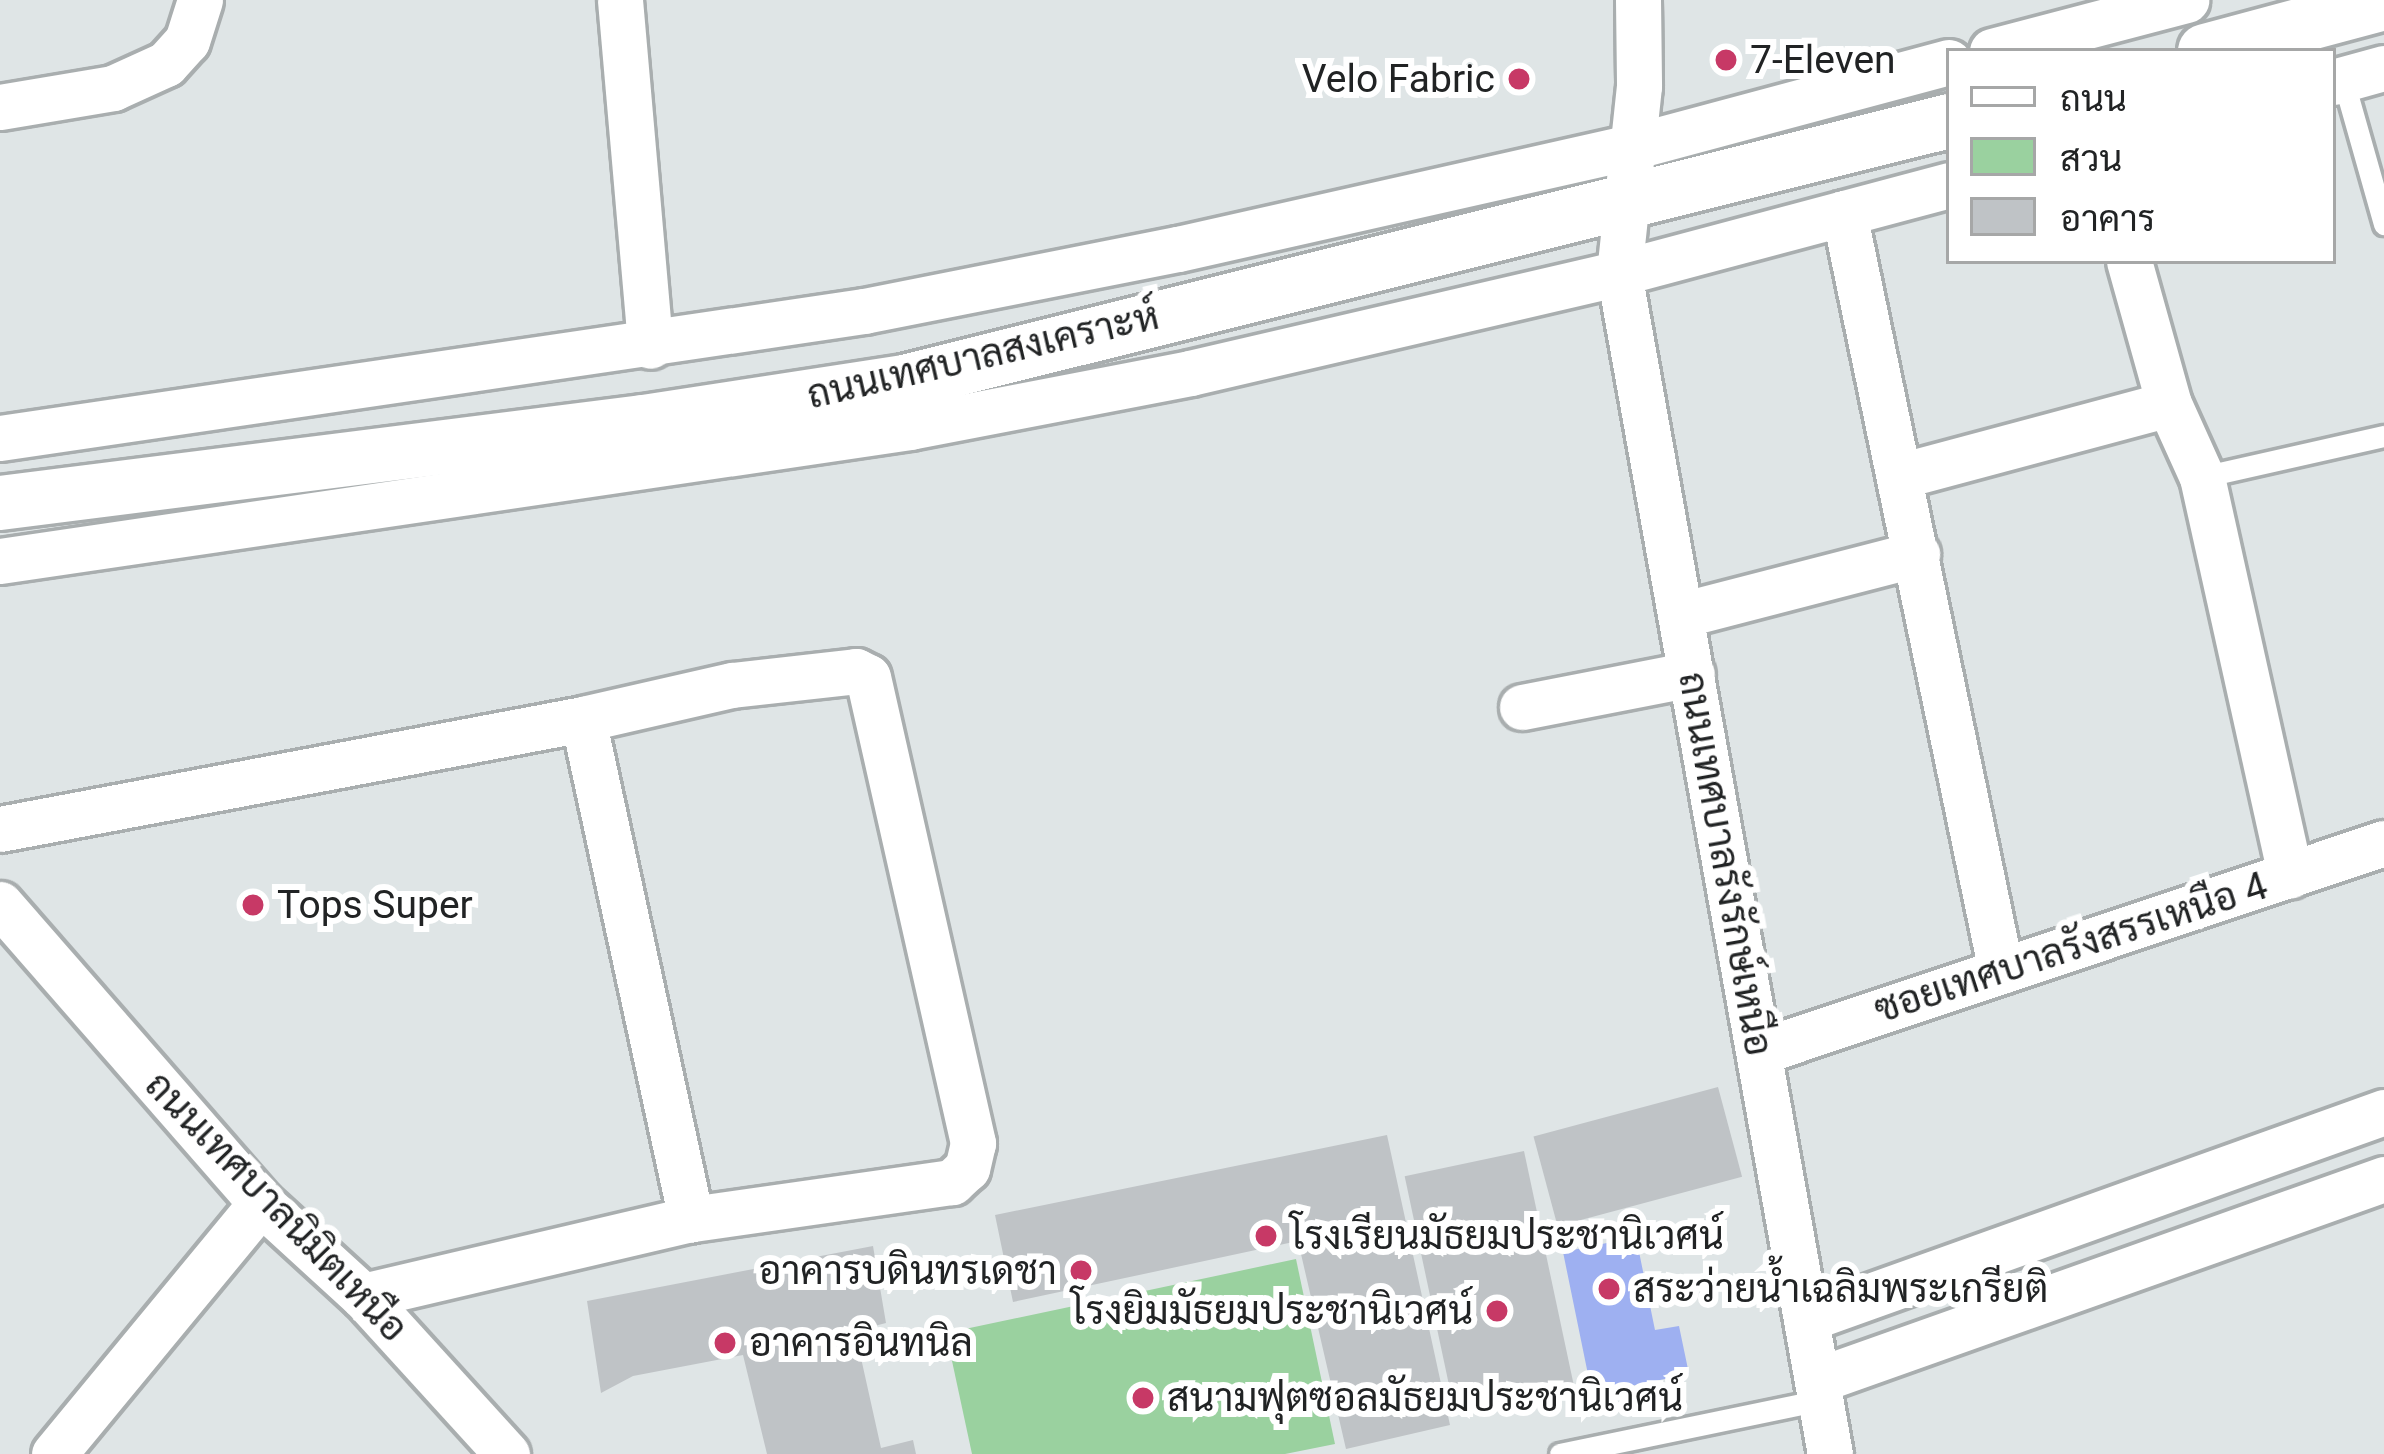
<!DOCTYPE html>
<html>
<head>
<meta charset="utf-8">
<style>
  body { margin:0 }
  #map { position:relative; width:2384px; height:1454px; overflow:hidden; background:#dfe5e6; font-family:Roboto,Sarabun,sans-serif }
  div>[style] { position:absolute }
  .green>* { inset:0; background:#9ad19f }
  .water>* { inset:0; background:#9eb0f1 }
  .building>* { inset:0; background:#bfc3c6; transform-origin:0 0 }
  .roads { filter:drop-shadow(3px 0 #a9aeaf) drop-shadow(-3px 0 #a9aeaf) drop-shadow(0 3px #a9aeaf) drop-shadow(0 -3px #a9aeaf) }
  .service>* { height:21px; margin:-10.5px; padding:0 10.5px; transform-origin:10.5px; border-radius:10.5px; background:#fff }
  .minor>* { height:45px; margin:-22.5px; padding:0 22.5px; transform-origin:22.5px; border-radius:22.5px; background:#fff }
  .tertiary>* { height:54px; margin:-27px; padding:0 27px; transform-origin:27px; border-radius:27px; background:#fff }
  .dots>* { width:33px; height:33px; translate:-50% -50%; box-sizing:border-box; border:6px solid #fff; border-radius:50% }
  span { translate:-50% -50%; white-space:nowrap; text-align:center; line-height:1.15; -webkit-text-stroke:12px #fff; paint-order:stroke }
  .poi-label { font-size:39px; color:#212324 }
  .left { translate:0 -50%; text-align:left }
  .right { translate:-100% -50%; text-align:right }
  .street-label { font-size:39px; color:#212324 }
  .legend { position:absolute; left:1946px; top:48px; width:390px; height:216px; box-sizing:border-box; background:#fff; border:3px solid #a6a7a7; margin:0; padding:15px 21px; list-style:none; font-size:36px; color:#212324 }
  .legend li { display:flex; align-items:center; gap:24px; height:60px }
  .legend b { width:60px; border:3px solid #a6a7a7 }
</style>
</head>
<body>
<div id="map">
  <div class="green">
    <div style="clip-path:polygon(1296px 1259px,1335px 1444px,1285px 1454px,972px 1454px,946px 1333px)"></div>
  </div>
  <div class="water">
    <div style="clip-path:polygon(1636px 1237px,1655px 1330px,1679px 1326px,1689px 1374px,1592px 1394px,1563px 1252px)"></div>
  </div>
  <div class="building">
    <div style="left:1718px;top:1087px;width:93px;height:191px;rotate:75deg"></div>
    <div style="clip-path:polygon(1387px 1135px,1450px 1425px,1346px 1449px,1298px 1241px,1013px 1302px,995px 1215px)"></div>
    <div style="left:1524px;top:1151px;width:238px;height:122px;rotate:78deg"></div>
    <div style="clip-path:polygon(873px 1246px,886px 1323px,855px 1331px,881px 1448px,913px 1440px,916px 1454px,767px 1454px,743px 1355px,633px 1376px,601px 1393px,587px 1301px)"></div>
  </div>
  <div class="roads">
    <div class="service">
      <div style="left:2343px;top:79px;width:151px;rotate:74.2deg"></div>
      <div style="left:2202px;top:477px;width:187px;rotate:-12.7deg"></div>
      <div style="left:1560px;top:1454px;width:267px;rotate:-11.7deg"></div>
    </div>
    <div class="minor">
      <div style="left:620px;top:0;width:347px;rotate:85deg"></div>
      <div style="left:1638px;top:0;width:86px;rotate:89.3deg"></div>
      <div style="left:1639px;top:86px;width:188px;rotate:96.1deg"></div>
      <div style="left:1619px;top:273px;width:1200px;rotate:79.87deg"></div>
      <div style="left:1992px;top:51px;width:201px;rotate:-14.7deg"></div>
      <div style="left:2333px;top:82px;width:53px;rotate:-15.4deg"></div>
      <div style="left:0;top:107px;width:115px;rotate:-9.5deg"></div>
      <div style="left:113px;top:88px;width:58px;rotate:-24.4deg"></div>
      <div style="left:166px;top:64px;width:31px;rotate:-48deg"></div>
      <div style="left:187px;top:41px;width:43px;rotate:-72.4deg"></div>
      <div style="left:1844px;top:213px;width:774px;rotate:78.3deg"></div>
      <div style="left:2129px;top:261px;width:148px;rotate:74.4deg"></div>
      <div style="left:2169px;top:404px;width:80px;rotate:65.7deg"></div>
      <div style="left:2202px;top:477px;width:408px;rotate:77.5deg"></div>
      <div style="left:0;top:438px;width:873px;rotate:-8.36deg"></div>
      <div style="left:864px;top:311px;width:320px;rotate:-11.2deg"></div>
      <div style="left:1178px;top:249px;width:461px;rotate:-12.7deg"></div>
      <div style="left:1628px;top:148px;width:332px;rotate:-15deg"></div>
      <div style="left:1900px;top:476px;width:278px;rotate:-15deg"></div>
      <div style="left:0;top:561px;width:920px;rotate:-8.38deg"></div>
      <div style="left:910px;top:427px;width:285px;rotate:-10.9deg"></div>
      <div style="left:1190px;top:373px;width:441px;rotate:-13.1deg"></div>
      <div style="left:1619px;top:273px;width:342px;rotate:-14.9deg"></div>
      <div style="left:1681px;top:615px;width:244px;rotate:-14.5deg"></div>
      <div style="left:1522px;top:707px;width:173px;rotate:-11deg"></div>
      <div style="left:583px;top:719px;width:512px;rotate:77.81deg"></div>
      <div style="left:0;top:829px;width:593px;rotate:-10.68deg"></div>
      <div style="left:583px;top:719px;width:153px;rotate:-12.9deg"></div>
      <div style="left:732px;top:685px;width:125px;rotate:-6.4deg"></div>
      <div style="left:856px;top:671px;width:13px;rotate:27deg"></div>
      <div style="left:868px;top:677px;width:478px;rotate:77.3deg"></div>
      <div style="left:973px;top:1143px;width:26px;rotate:103deg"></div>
      <div style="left:967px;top:1168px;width:21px;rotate:137deg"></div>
      <div style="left:952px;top:1182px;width:264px;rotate:171.9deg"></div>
      <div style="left:691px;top:1219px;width:337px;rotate:166.8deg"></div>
      <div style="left:0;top:904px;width:397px;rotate:48.9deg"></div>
      <div style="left:261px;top:1203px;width:138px;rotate:42.4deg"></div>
      <div style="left:363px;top:1296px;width:214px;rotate:47.7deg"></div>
      <div style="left:1759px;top:1052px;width:659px;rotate:-18.49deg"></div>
      <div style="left:1806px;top:1319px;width:614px;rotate:-19.7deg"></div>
      <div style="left:1818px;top:1380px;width:601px;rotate:-19.55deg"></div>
      <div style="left:54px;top:1454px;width:325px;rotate:-50.5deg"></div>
    </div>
    <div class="tertiary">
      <div style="left:2205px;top:51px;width:185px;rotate:-15deg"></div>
      <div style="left:0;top:503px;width:648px;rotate:-7.18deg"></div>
      <div style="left:643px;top:422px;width:264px;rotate:-8.7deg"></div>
      <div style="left:904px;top:382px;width:1077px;rotate:-14.02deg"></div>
    </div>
  </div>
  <div class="dots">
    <div style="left:1726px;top:60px;background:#c73966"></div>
    <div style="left:1519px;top:79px;background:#c73966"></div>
    <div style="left:253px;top:905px;background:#c73966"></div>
    <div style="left:1266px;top:1236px;background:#c73966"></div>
    <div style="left:1081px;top:1271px;background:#c73966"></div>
    <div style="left:1609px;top:1289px;background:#c73966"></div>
    <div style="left:1497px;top:1311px;background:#c73966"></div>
    <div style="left:725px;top:1343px;background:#c73966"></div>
    <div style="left:1143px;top:1398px;background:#c73966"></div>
  </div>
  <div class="poi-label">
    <span class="left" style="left:1750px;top:60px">7-Eleven</span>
    <span class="right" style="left:1495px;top:79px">Velo Fabric</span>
    <span class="left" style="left:277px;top:905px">Tops Super</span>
    <span class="left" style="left:1290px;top:1236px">โรงเรียนมัธยมประชานิเวศน์</span>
    <span class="right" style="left:1057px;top:1271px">อาคารบดินทรเดชา</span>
    <span class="left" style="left:1633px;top:1289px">สระว่ายนํ้าเฉลิมพระเกรียติ</span>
    <span class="right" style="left:1473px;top:1311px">โรงยิมมัธยมประชานิเวศน์</span>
    <span class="left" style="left:749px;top:1343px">อาคารอินทนิล</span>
    <span class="left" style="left:1167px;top:1398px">สนามฟุตซอลมัธยมประชานิเวศน์</span>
  </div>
  <div class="street-label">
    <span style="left:983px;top:356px;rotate:-13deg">ถนนเทศบาลสงเคราะห์</span>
    <span style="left:1725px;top:864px;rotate:80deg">ถนนเทศบาลรังรักษ์เหนือ</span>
    <span style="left:2071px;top:948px;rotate:-18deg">ซอยเทศบาลรังสรรเหนือ 4</span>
    <span style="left:276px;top:1207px;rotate:46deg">ถนนเทศบาลนิมิตเหนือ</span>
  </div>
  <ul class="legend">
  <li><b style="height:15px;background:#fff"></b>ถนน</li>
  <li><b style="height:33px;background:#9ad19f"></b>สวน</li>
  <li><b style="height:33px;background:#bfc3c6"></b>อาคาร</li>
  </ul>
</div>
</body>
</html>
